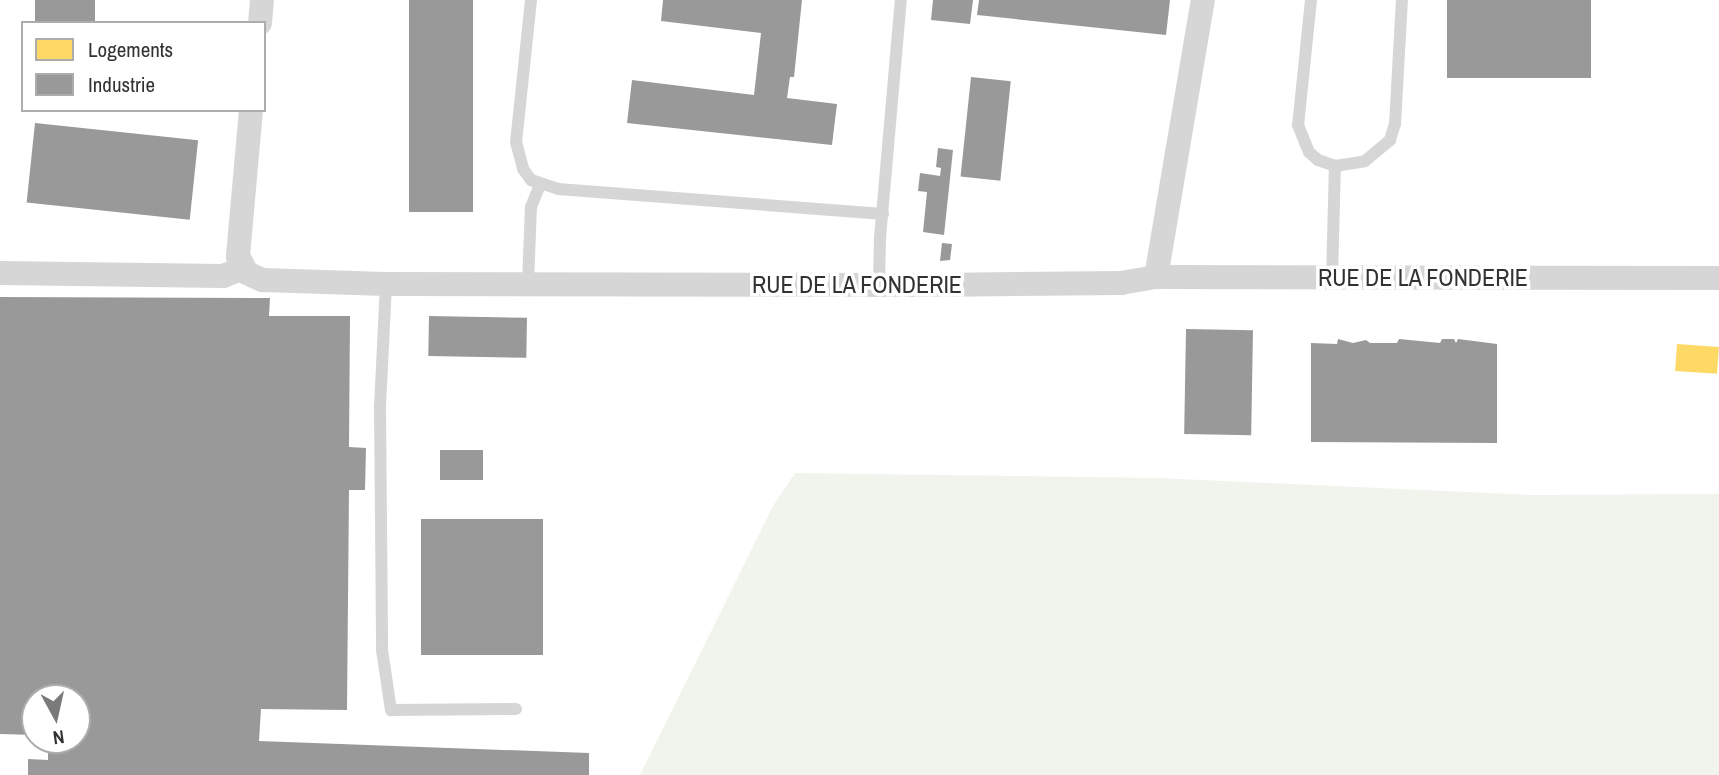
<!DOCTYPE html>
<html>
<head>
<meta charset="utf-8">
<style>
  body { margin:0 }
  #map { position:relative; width:1719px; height:775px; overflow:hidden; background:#fff; font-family:"Archivo Narrow",sans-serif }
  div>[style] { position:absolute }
  .green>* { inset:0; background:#f1f4ed }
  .homes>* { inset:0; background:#ffd966; transform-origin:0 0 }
  .industry>* { inset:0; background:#999; transform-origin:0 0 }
  .service>* { height:12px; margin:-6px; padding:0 6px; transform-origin:6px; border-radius:6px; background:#d6d6d6 }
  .minor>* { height:24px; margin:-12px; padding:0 12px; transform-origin:12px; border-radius:12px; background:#d6d6d6 }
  span { translate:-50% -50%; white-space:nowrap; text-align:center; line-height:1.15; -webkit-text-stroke:7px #fff; paint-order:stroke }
  .street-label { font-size:24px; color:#323232 }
  .legend { position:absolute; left:21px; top:21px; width:245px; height:91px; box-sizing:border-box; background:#fff; border:2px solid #adadad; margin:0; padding:9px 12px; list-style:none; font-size:21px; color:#323232 }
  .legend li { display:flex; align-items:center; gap:14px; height:35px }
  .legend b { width:35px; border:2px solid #adadad }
  .north { position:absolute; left:21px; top:684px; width:70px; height:70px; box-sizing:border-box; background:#fff; border:2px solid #adadad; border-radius:50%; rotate:172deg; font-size:19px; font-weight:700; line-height:28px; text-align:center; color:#323232 }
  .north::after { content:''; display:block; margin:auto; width:24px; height:32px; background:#7a7a7a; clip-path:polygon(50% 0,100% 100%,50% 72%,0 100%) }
</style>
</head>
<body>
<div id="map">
  <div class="green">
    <div style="clip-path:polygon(795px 473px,1158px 478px,1533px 495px,1719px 494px,1719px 775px,640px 775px,773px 506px)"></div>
  </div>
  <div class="homes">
    <div style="left:1677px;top:344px;width:42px;height:27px;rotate:4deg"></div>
  </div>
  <div class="industry">
    <div style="left:35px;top:0;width:60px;height:23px"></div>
    <div style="left:409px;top:0;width:64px;height:212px"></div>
    <div style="clip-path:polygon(663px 0,802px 0,794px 77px,790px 77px,787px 98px,837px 104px,832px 145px,627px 123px,632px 80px,754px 95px,761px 33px,661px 21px)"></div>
    <div style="clip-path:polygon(933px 0,973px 0,970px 24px,931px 20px)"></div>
    <div style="clip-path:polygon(979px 0,1170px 0,1166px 35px,977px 15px)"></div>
    <div style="left:1447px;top:0;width:144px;height:78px"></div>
    <div style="left:971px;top:77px;width:40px;height:100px;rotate:6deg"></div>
    <div style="left:35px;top:123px;width:164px;height:80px;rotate:6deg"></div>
    <div style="clip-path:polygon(938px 148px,953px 150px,944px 235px,923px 232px,927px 192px,918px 191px,920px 173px,940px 176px,941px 168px,936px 167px)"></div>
    <div style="clip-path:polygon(942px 243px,952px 244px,950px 260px,940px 261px)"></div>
    <div style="clip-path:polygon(0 297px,270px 298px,269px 316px,350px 316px,349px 447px,366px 448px,365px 490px,349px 490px,347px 710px,261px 709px,259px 741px,589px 753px,589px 775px,28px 775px,28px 759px,48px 760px,48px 740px,77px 740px,77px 698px,35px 698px,35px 735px,0 734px)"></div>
    <div style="left:429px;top:316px;width:98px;height:40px;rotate:1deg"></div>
    <div style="left:1186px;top:329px;width:67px;height:105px;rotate:1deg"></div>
    <div style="clip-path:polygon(1338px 339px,1353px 343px,1366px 340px,1370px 343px,1397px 343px,1399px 339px,1440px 343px,1442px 339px,1454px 339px,1456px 343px,1458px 339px,1497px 344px,1497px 443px,1311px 442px,1311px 343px,1337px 344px)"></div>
    <div style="left:483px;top:450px;width:30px;height:43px;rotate:90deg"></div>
    <div style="left:543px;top:519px;width:136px;height:122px;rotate:90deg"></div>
  </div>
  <div class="service">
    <div style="left:531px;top:0;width:143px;rotate:96deg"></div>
    <div style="left:516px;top:142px;width:28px;rotate:75deg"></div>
    <div style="left:523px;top:169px;width:14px;rotate:54deg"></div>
    <div style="left:531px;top:180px;width:28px;rotate:18deg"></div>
    <div style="left:558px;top:189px;width:326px;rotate:4.4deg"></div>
    <div style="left:1311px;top:0;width:126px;rotate:95.9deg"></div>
    <div style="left:1298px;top:125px;width:29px;rotate:68deg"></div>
    <div style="left:1309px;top:152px;width:12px;rotate:42deg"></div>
    <div style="left:1318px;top:160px;width:18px;rotate:19deg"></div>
    <div style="left:1335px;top:166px;width:30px;rotate:-9deg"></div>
    <div style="left:1365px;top:161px;width:33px;rotate:-40deg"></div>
    <div style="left:1390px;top:140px;width:17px;rotate:-73deg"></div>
    <div style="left:1395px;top:124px;width:124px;rotate:-86.8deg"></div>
    <div style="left:1332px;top:278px;width:112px;rotate:-88.5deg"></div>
    <div style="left:386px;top:284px;width:123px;rotate:92.8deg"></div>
    <div style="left:380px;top:407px;width:243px;rotate:89.5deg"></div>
    <div style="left:382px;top:650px;width:61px;rotate:81.5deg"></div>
    <div style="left:391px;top:710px;width:125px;rotate:-0.5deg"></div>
    <div style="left:528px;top:284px;width:77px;rotate:-87.8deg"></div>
    <div style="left:531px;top:207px;width:24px;rotate:-68deg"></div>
    <div style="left:879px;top:285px;width:47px;rotate:-88.8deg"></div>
    <div style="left:880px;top:238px;width:239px;rotate:-85deg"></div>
  </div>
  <div class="minor">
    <div style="left:260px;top:23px;width:23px;rotate:-85deg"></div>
    <div style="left:251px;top:110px;width:147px;rotate:95.1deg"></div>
    <div style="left:238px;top:256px;width:19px;rotate:62deg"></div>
    <div style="left:247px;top:273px;width:17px;rotate:25deg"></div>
    <div style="left:262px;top:280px;width:124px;rotate:1.8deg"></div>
    <div style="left:386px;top:284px;width:545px;rotate:0.11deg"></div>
    <div style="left:931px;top:285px;width:190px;rotate:-0.6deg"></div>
    <div style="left:1121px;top:283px;width:36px;rotate:-10deg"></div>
    <div style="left:1156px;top:277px;width:563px;rotate:0.1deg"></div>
    <div style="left:0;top:273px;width:223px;rotate:0.8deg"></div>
    <div style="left:223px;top:276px;width:22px;rotate:-21deg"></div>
    <div style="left:1156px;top:277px;width:281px;rotate:-80.4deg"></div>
  </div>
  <div class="street-label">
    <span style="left:1423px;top:278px">RUE DE LA FONDERIE</span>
    <span style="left:857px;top:285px">RUE DE LA FONDERIE</span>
  </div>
  <ul class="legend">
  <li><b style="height:19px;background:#ffd966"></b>Logements</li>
  <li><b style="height:19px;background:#999"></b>Industrie</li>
  </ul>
  <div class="north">N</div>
</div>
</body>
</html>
